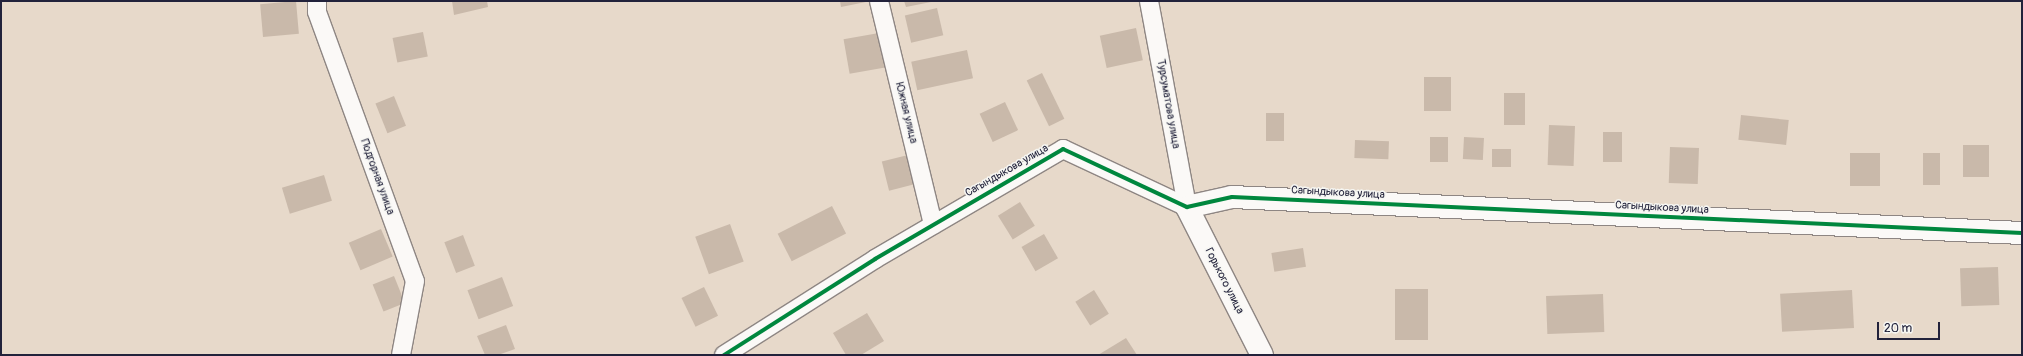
<!DOCTYPE html>
<html>
<head>
<meta charset="utf-8">
<style>
  body { margin:0 }
  #map { position:relative; width:2023px; height:356px; overflow:hidden; background:#e7d9ca; font-family:Pangolin,sans-serif }
  div>[style] { position:absolute }
  .building>* { inset:0; background:#c9b9aa; transform-origin:0 0 }
  .roads { filter:drop-shadow(1px 0 #8e8683) drop-shadow(-1px 0 #8e8683) drop-shadow(0 1px #8e8683) drop-shadow(0 -1px #8e8683) }
  .minor>* { height:18px; margin:-9px; padding:0 9px; transform-origin:9px; border-radius:9px; background:#fbf9f7 }
  .tertiary>* { height:22px; margin:-11px; padding:0 11px; transform-origin:11px; border-radius:11px; background:#fbf9f7 }
  .cycleway>* { height:4px; margin:-2px; padding:0 2px; transform-origin:2px; border-radius:2px; background:#00873e }
  span { translate:-50% -50%; white-space:nowrap; text-align:center; line-height:1.15; -webkit-text-stroke:3px #f6f6f2; paint-order:stroke }
  .street-label { font-size:11px; color:#22223b }
  .frame { position:absolute; inset:0; border:2px solid #22223b; pointer-events:none }
  .scale { position:absolute; left:1877px; top:322px; width:63px; height:18px; box-sizing:border-box; border:2px solid #22223b; border-top:0; padding-left:5px; font-size:12px; line-height:14px; white-space:nowrap; color:#22223b; -webkit-text-stroke:3px #f6f6f2; paint-order:stroke }
</style>
</head>
<body>
<div id="map">
  <div class="building">
    <div style="left:296px;top:1px;width:33px;height:36px;rotate:85deg"></div>
    <div style="clip-path:polygon(452px 1px,487px 1px,488px 7px,454px 15px)"></div>
    <div style="clip-path:polygon(840px 1px,866px 1px,866px 2px,841px 7px)"></div>
    <div style="clip-path:polygon(904px 1px,931px 1px,931px 2px,906px 7px)"></div>
    <div style="left:937px;top:8px;width:28px;height:33px;rotate:77deg"></div>
    <div style="left:1136px;top:28px;width:33px;height:37px;rotate:78deg"></div>
    <div style="left:423px;top:32px;width:25px;height:31px;rotate:79deg"></div>
    <div style="left:879px;top:33px;width:35px;height:36px;rotate:80deg"></div>
    <div style="left:967px;top:50px;width:29px;height:57px;rotate:78deg"></div>
    <div style="left:1042px;top:73px;width:51px;height:17px;rotate:64deg"></div>
    <div style="left:1424px;top:77px;width:27px;height:34px"></div>
    <div style="left:1504px;top:93px;width:21px;height:32px"></div>
    <div style="left:394px;top:96px;width:32px;height:20px;rotate:68deg"></div>
    <div style="left:1005px;top:102px;width:31px;height:28px;rotate:65deg"></div>
    <div style="left:1266px;top:113px;width:18px;height:28px"></div>
    <div style="left:1741px;top:115px;width:48px;height:25px;rotate:6deg"></div>
    <div style="left:1549px;top:125px;width:26px;height:40px;rotate:2deg"></div>
    <div style="left:1603px;top:132px;width:19px;height:30px"></div>
    <div style="left:1430px;top:137px;width:18px;height:25px"></div>
    <div style="left:1464px;top:137px;width:20px;height:22px;rotate:3deg"></div>
    <div style="left:1355px;top:140px;width:34px;height:18px;rotate:2deg"></div>
    <div style="left:1963px;top:145px;width:26px;height:32px"></div>
    <div style="left:1670px;top:147px;width:29px;height:36px;rotate:2deg"></div>
    <div style="left:1492px;top:149px;width:19px;height:18px"></div>
    <div style="left:1850px;top:153px;width:30px;height:33px"></div>
    <div style="left:1923px;top:153px;width:17px;height:32px"></div>
    <div style="left:908px;top:155px;width:30px;height:27px;rotate:76deg"></div>
    <div style="left:324px;top:175px;width:27px;height:44px;rotate:73deg"></div>
    <div style="left:1020px;top:202px;width:28px;height:26px;rotate:58deg"></div>
    <div style="left:832px;top:206px;width:31px;height:61px;rotate:63deg"></div>
    <div style="left:730px;top:224px;width:40px;height:37px;rotate:70deg"></div>
    <div style="left:381px;top:229px;width:30px;height:35px;rotate:67deg"></div>
    <div style="left:1044px;top:234px;width:28px;height:26px;rotate:60deg"></div>
    <div style="left:463px;top:235px;width:33px;height:20px;rotate:69deg"></div>
    <div style="left:1303px;top:248px;width:19px;height:32px;rotate:81deg"></div>
    <div style="left:1998px;top:267px;width:38px;height:38px;rotate:88deg"></div>
    <div style="left:394px;top:276px;width:29px;height:23px;rotate:68deg"></div>
    <div style="left:502px;top:277px;width:31px;height:37px;rotate:69deg"></div>
    <div style="left:704px;top:287px;width:32px;height:25px;rotate:64deg"></div>
    <div style="left:1395px;top:289px;width:33px;height:51px"></div>
    <div style="left:1094px;top:290px;width:28px;height:22px;rotate:58deg"></div>
    <div style="left:1852px;top:290px;width:38px;height:72px;rotate:87deg"></div>
    <div style="left:1603px;top:294px;width:38px;height:57px;rotate:88deg"></div>
    <div style="clip-path:polygon(867px 313px,884px 341px,861px 355px,846px 355px,833px 333px)"></div>
    <div style="clip-path:polygon(506px 325px,515px 349px,498px 355px,485px 355px,477px 336px)"></div>
    <div style="clip-path:polygon(1126px 338px,1137px 355px,1098px 355px)"></div>
  </div>
  <div class="roads">
    <div class="minor">
      <div style="left:317px;top:1px;width:11px;rotate:90deg"></div>
      <div style="left:317px;top:12px;width:286px;rotate:70deg"></div>
      <div style="left:415px;top:281px;width:75px;rotate:100.7deg"></div>
      <div style="left:879px;top:1px;width:230px;rotate:76.4deg"></div>
      <div style="left:1149px;top:1px;width:209px;rotate:79.5deg"></div>
      <div style="left:724px;top:355px;width:179px;rotate:-32.4deg"></div>
      <div style="left:875px;top:259px;width:218px;rotate:-30.3deg"></div>
      <div style="left:1063px;top:149px;width:137px;rotate:25.1deg"></div>
    </div>
    <div class="tertiary">
      <div style="left:1262px;top:355px;width:166px;rotate:-116.9deg"></div>
      <div style="left:1187px;top:207px;width:46px;rotate:-12.5deg"></div>
      <div style="left:1232px;top:197px;width:791px;rotate:2.61deg"></div>
    </div>
  </div>
  <div class="cycleway">
    <div style="left:724px;top:355px;width:179px;rotate:-32.4deg"></div>
    <div style="left:875px;top:259px;width:218px;rotate:-30.3deg"></div>
    <div style="left:1063px;top:149px;width:137px;rotate:25.1deg"></div>
    <div style="left:1187px;top:207px;width:46px;rotate:-12.5deg"></div>
    <div style="left:1232px;top:197px;width:791px;rotate:2.61deg"></div>
  </div>
  <div class="street-label">
    <span style="left:1168px;top:104px;rotate:80deg">Турсуматова улица</span>
    <span style="left:906px;top:113px;rotate:76deg">Южная улица</span>
    <span style="left:1007px;top:171px;rotate:-30deg">Сагындыкова улица</span>
    <span style="left:377px;top:177px;rotate:70deg">Подгорная улица</span>
    <span style="left:1338px;top:193px;rotate:3deg">Сагындыкова улица</span>
    <span style="left:1662px;top:208px;rotate:3deg">Сагындыкова улица</span>
    <span style="left:1224px;top:281px;rotate:63deg">Горького улица</span>
  </div>
  <div class="frame"></div>
  <div class="scale">20 m</div>
</div>
</body>
</html>
